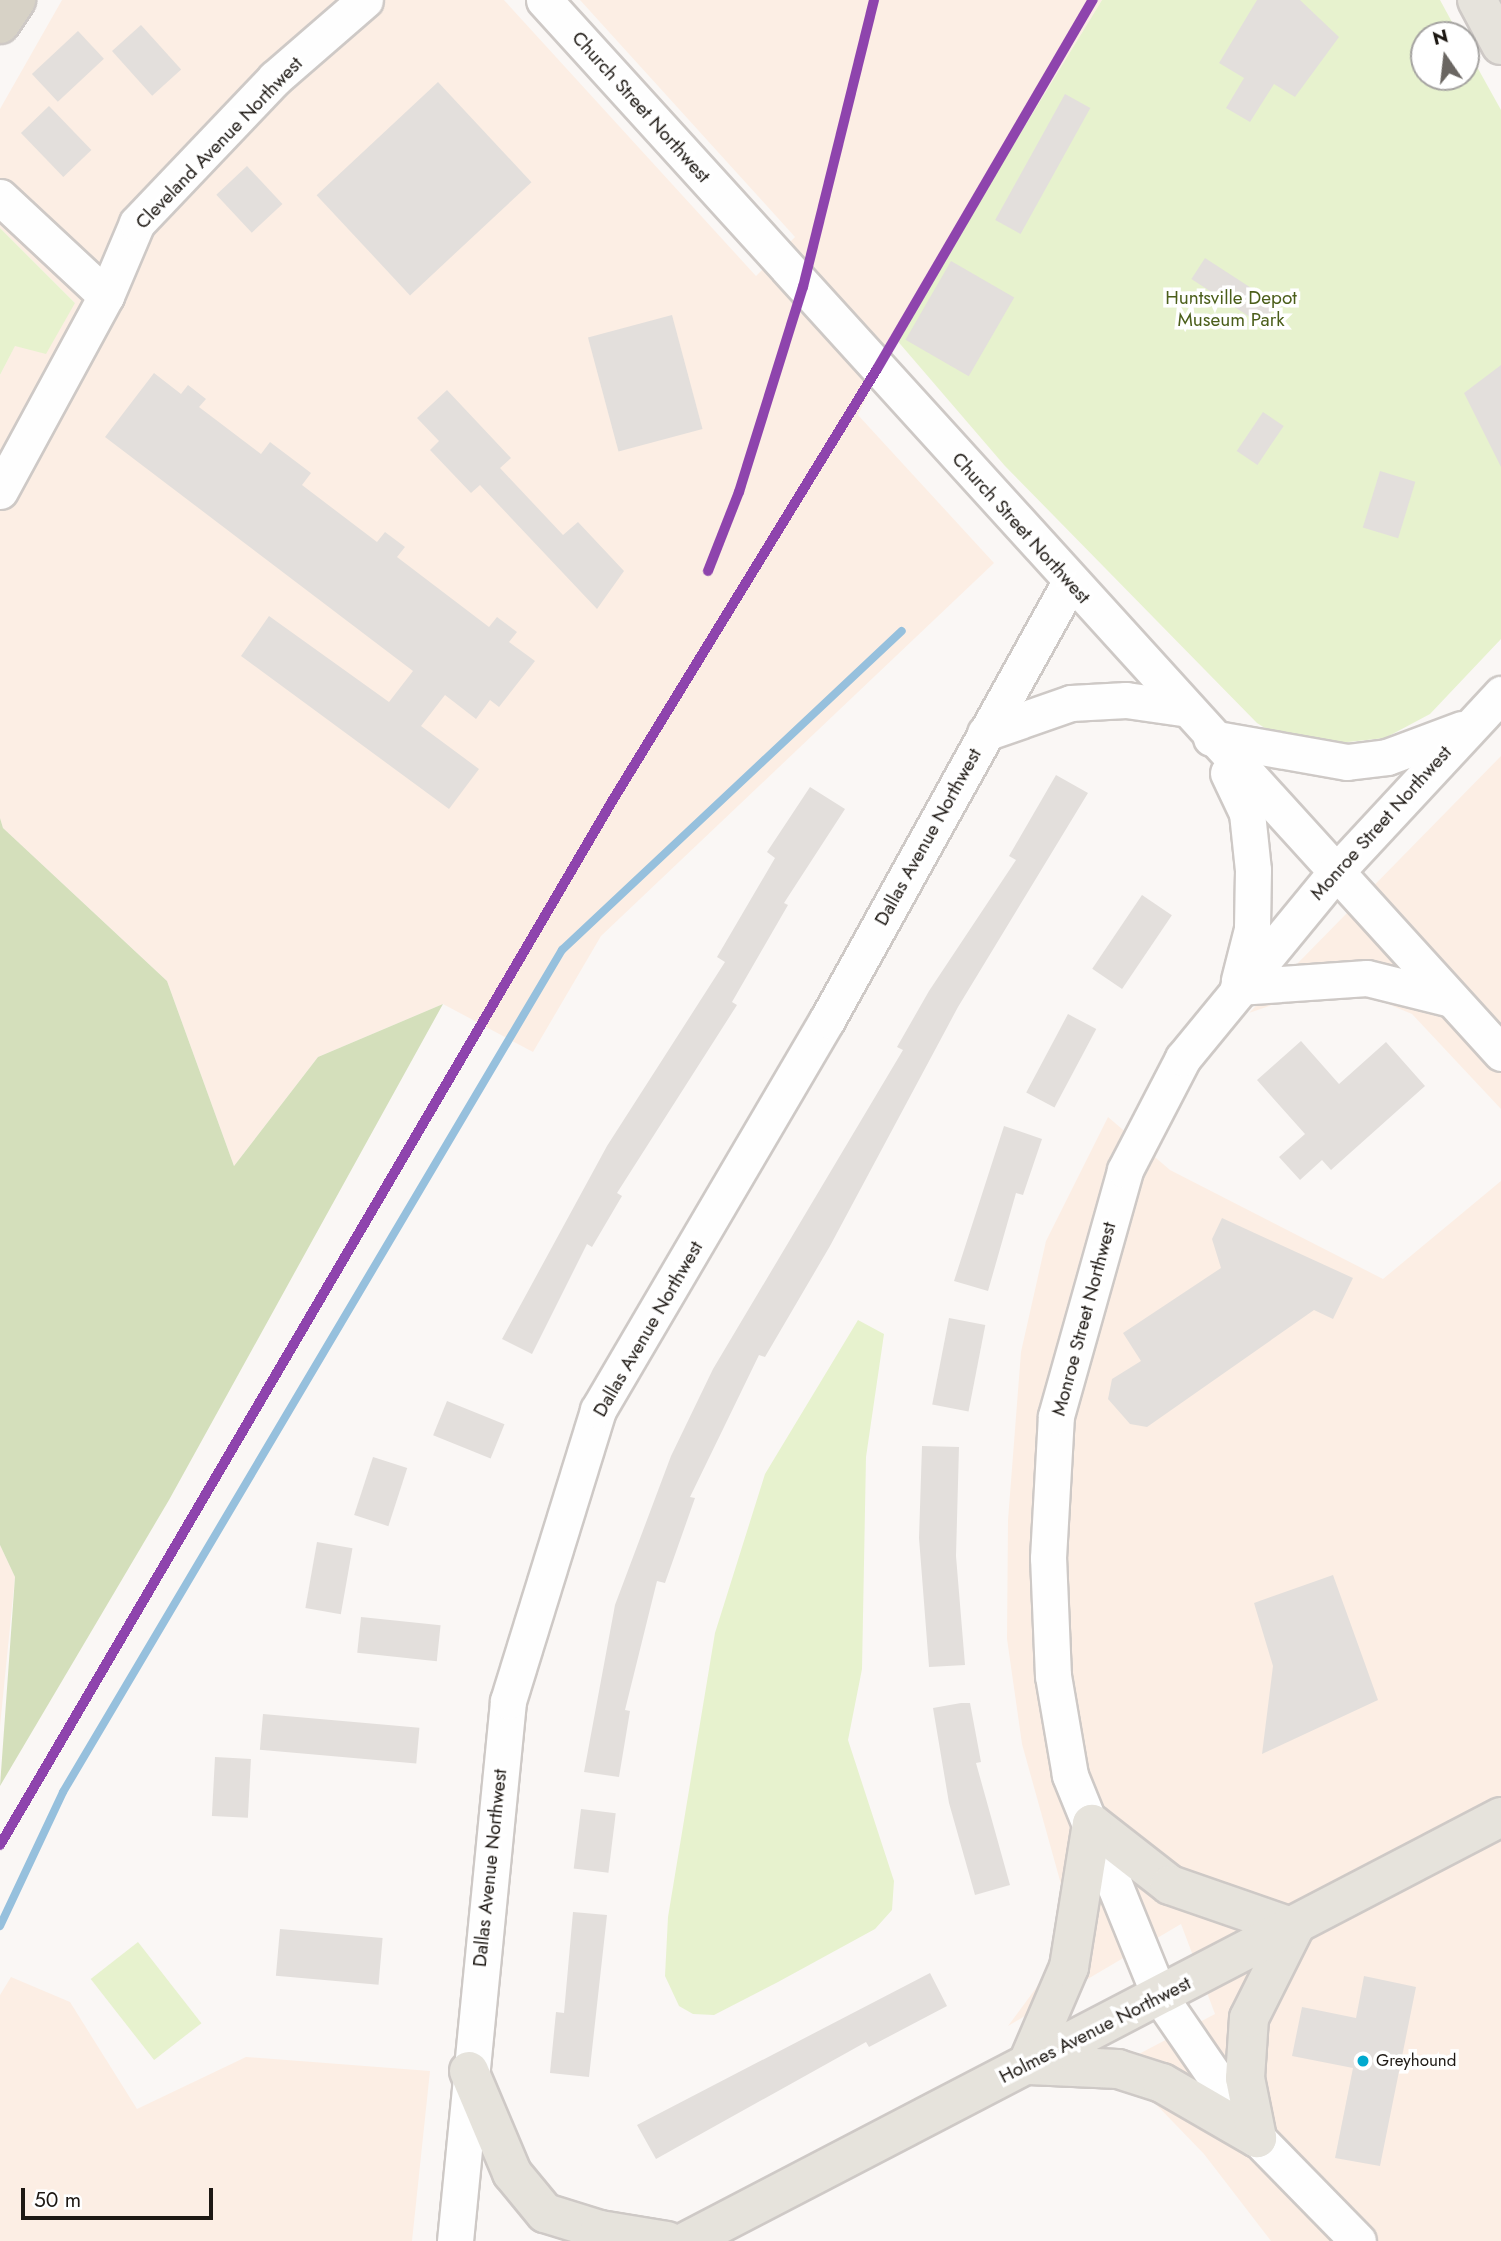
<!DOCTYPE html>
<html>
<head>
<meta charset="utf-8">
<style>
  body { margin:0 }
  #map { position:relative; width:1501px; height:2241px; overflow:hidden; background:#faf7f5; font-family:Jost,sans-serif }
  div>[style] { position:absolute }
  .built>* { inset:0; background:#fceee4 }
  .green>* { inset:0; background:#e7f2ce; transform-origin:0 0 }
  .forest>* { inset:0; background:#d4dfbb }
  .stream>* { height:8px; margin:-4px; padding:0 4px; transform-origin:4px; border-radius:4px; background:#96c0dd }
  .building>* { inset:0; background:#e3dfdc; transform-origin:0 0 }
  .roads { filter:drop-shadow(2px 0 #cec9c6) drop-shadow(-2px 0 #cec9c6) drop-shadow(0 2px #cec9c6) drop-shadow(0 -2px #cec9c6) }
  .minor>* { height:35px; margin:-17.5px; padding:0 17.5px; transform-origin:17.5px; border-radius:17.5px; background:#fefefe }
  .major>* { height:38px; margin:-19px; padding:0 19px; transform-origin:19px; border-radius:19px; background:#e6e3dc }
  .highway>* { height:38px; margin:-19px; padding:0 19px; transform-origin:19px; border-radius:19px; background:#d7d2c6 }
  .rail-1>* { height:10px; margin:-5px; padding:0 5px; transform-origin:5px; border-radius:5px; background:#8e44ad }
  .dots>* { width:19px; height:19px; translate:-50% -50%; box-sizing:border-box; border:4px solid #fff; border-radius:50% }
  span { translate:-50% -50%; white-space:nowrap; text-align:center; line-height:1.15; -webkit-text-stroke:7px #fff; paint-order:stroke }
  .bus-label { font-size:17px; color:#1d1813 }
  .left { translate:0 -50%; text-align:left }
  .street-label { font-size:19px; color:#1d1813 }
  .park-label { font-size:19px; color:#4b5e1a }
  .north { position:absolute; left:1410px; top:21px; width:70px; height:70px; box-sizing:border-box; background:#fff; border:2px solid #a5a3a1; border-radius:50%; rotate:346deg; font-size:19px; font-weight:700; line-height:28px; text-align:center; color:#1d1813 }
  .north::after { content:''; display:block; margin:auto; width:24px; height:32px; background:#6a6662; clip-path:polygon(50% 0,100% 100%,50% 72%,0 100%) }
  .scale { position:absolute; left:21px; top:2188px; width:192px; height:32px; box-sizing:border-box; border:4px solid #1d1813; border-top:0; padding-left:9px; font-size:21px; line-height:24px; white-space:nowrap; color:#1d1813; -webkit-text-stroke:5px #fff; paint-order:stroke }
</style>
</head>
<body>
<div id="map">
  <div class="built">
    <div style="clip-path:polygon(62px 0,504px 0,756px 276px,795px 237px,580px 0,1102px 0,895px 338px,858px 415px,994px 563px,601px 936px,533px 1052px,443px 1004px,318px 1057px,234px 1166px,167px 981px,3px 828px,0 818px,0 375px,15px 345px,75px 303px,0 228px,0 109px)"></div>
    <div style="clip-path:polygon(1501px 756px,1501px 1109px,1412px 1014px,1352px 989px,1303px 994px,1249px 1013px)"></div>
    <div style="clip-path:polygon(1108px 1117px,1170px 1170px,1383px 1279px,1501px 1181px,1501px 2241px,1271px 2241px,1204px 2154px,1118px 2065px,1215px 2014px,1181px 1924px,1008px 2026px,1053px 1965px,1064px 1895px,1022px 1744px,1007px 1639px,1008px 1520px,1021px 1352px,1046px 1241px)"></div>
    <div style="clip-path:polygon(0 1545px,15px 1577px,0 1726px)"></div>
    <div style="clip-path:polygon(11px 1977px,70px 2002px,137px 2109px,246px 2057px,430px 2071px,412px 2241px,0 2241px,0 1995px)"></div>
  </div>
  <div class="green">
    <div style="clip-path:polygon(1102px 0,1440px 0,1459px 35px,1424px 35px,1424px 77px,1466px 77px,1466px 47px,1501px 110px,1501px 639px,1430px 714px,1385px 738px,1320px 745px,1273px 733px,1257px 723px,1005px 466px,895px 338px)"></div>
    <div style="clip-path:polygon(0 228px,75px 303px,46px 354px,15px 346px,0 375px)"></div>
    <div style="clip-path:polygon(858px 1320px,884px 1334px,866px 1457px,862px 1669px,848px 1740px,894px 1881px,892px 1910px,875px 1929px,778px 1982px,714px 2015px,693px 2014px,679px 2006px,665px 1976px,668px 1917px,715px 1633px,765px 1474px)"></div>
    <div style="left:138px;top:1942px;width:103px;height:60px;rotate:52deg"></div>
  </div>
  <div class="forest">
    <div style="clip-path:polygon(0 818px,3px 828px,167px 981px,234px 1166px,318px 1057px,443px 1004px,169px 1500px,0 1786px,15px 1577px,0 1545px)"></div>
  </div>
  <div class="stream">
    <div style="left:0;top:1926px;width:148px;rotate:-64.8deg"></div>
    <div style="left:63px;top:1792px;width:979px;rotate:-59.35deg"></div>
    <div style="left:562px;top:950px;width:466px;rotate:-43.2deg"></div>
  </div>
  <div class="building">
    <div style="clip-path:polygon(1257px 0,1300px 0,1339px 37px,1295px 97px,1274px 84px,1250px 122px,1226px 108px,1244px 78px,1219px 63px)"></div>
    <div style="left:141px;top:25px;width:60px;height:39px;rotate:48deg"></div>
    <div style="left:78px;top:31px;width:38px;height:63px;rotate:47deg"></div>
    <div style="left:438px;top:82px;width:137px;height:166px;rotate:47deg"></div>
    <div style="left:1065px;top:94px;width:29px;height:144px;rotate:29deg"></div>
    <div style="left:49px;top:106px;width:61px;height:39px;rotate:46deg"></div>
    <div style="left:247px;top:166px;width:52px;height:42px;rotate:47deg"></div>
    <div style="left:1205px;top:258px;width:85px;height:25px;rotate:33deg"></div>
    <div style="left:951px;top:261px;width:73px;height:91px;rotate:30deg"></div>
    <div style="left:672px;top:315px;width:118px;height:87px;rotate:75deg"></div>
    <div style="clip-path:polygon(1501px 365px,1501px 467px,1464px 393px)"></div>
    <div style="clip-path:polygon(154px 373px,181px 394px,188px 385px,206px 399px,199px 407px,261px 454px,270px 442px,311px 473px,302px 485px,377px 542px,385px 532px,405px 547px,397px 557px,489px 627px,497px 617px,517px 632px,509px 642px,535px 661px,499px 707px,490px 700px,476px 719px,445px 695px,421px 726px,479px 769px,449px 809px,241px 656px,269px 616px,389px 702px,413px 671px,105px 437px)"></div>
    <div style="clip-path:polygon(447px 390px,511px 458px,500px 468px,563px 535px,578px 522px,624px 571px,597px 609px,480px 485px,471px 493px,430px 450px,439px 441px,417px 418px)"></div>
    <div style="left:1263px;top:412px;width:25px;height:47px;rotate:34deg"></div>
    <div style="left:1380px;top:471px;width:37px;height:59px;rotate:17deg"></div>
    <div style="clip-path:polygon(1056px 775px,1088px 793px,958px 1007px,830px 1246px,765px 1357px,759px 1355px,690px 1497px,695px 1498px,665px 1583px,657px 1581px,625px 1710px,630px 1711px,619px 1777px,584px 1772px,615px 1605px,671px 1456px,713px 1369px,903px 1050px,897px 1047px,929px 991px,1016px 860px,1009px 856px)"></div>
    <div style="clip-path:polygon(810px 787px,845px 809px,784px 903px,788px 905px,732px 1002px,737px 1005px,617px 1193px,622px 1196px,592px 1247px,587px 1244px,532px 1354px,502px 1339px,607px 1146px,725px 962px,717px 957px,775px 858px,767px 852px)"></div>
    <div style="left:1142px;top:895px;width:36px;height:89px;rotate:34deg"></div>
    <div style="left:1068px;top:1014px;width:32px;height:89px;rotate:28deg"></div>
    <div style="clip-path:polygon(1301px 1041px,1339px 1084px,1386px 1042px,1425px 1086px,1331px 1170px,1322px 1160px,1300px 1180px,1279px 1157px,1305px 1134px,1257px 1080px)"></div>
    <div style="clip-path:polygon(1004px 1126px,1042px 1139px,1023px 1195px,1016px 1193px,988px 1291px,954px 1281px)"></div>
    <div style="clip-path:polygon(1222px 1218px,1353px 1278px,1333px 1319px,1314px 1310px,1147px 1427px,1130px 1424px,1108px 1399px,1112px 1379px,1141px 1361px,1123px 1333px,1221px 1268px,1212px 1239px)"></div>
    <div style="left:949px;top:1318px;width:37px;height:88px;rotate:11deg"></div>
    <div style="left:447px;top:1401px;width:62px;height:37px;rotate:22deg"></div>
    <div style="clip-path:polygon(922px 1446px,959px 1447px,956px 1556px,965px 1665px,929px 1667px,919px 1538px)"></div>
    <div style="left:373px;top:1457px;width:36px;height:61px;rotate:18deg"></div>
    <div style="left:317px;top:1542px;width:36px;height:67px;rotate:10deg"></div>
    <div style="clip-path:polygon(1333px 1575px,1378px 1700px,1262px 1754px,1273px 1666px,1254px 1603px)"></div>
    <div style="left:361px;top:1617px;width:80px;height:36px;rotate:6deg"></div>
    <div style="clip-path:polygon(961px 1703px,970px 1703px,981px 1762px,976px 1763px,1010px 1885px,975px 1895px,949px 1803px,933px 1708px)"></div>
    <div style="left:263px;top:1714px;width:157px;height:36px;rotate:5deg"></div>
    <div style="left:215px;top:1757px;width:36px;height:59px;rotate:3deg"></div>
    <div style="left:581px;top:1809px;width:35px;height:60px;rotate:7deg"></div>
    <div style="clip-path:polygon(573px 1912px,607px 1915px,589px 2077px,550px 2073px,556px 2012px,564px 2013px)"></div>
    <div style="left:280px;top:1929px;width:103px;height:47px;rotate:5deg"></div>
    <div style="clip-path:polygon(930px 1973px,947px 2006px,869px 2047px,866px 2042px,656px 2159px,637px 2125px)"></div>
    <div style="clip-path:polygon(1364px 1976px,1416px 1987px,1380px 2166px,1335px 2158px,1353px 2068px,1292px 2056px,1302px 2007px,1356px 2018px)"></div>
  </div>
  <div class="roads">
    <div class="minor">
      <div style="left:544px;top:0;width:1423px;rotate:47.73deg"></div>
      <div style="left:0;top:197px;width:145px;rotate:43deg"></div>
      <div style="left:0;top:491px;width:222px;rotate:-61.5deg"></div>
      <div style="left:106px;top:296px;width:79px;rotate:-67deg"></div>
      <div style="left:137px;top:223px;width:200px;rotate:-46.4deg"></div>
      <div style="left:275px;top:78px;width:119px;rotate:-40.9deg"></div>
      <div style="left:985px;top:733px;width:91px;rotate:-19.2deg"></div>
      <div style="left:1071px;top:703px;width:55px;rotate:-3.1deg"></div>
      <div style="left:1126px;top:700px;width:58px;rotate:8deg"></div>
      <div style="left:1211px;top:738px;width:138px;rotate:10deg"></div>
      <div style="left:1347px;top:762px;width:40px;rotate:-7.1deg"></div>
      <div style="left:1387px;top:757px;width:80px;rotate:-20.5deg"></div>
      <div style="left:1228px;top:773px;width:44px;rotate:64.6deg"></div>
      <div style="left:1247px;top:813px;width:57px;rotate:84deg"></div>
      <div style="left:1253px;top:870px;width:59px;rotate:91deg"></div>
      <div style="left:1252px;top:929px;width:53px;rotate:104.3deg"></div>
      <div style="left:1238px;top:987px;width:129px;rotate:-4deg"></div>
      <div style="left:1367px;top:978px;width:87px;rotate:14deg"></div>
      <div style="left:455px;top:2241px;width:543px;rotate:-84.39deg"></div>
      <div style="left:508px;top:1701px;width:305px;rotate:-72.8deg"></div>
      <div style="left:598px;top:1410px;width:452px;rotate:-59.6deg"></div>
      <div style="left:827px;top:1020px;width:501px;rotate:-60.98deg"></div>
      <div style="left:1358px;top:2241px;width:144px;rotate:-134.4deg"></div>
      <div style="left:1257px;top:2138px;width:171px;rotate:-124.5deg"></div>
      <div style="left:1160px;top:1997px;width:240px;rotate:-112.1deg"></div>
      <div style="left:1070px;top:1775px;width:100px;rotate:-99.7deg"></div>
      <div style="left:1053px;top:1676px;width:118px;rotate:-92.4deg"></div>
      <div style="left:1048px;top:1558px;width:142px;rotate:-86.8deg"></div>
      <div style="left:1056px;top:1416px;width:255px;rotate:-74.3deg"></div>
      <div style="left:1125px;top:1170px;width:126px;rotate:-62.6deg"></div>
      <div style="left:1183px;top:1058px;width:238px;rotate:-50.6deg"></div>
      <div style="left:1334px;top:874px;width:246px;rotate:-47.1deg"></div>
    </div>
    <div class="major">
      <div style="left:1477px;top:0;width:51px;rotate:61.9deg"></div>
      <div style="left:1092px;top:1824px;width:99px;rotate:38deg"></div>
      <div style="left:1170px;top:1885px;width:131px;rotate:19.1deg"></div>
      <div style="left:1027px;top:2065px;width:107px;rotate:-66.8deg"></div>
      <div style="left:1069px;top:1967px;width:145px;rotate:-80.9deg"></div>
      <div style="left:1029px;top:2065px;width:89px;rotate:2.6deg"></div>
      <div style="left:1118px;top:2069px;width:46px;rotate:17.7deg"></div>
      <div style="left:1162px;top:2083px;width:110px;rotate:30.1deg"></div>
      <div style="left:469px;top:2071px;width:111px;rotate:67.1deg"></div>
      <div style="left:512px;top:2173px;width:52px;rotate:50.5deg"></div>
      <div style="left:545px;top:2213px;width:58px;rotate:17.2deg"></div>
      <div style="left:600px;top:2230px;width:68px;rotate:9.3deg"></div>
      <div style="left:1257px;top:2138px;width:61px;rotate:-101.3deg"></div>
      <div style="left:1245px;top:2078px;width:60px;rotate:-86.2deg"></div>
      <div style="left:1249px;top:2018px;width:101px;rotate:-63.4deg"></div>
      <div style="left:687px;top:2241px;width:918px;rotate:-27.51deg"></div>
    </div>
    <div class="highway">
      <div style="left:0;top:24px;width:29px;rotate:-56deg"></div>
    </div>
  </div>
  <div class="rail-1">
    <div style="left:708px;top:571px;width:85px;rotate:-68.6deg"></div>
    <div style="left:739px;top:492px;width:215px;rotate:-72.7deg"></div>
    <div style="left:803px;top:287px;width:296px;rotate:-76.1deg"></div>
    <div style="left:0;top:1845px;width:1208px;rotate:-59.61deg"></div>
    <div style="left:611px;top:803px;width:509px;rotate:-58.5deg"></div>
    <div style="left:877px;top:369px;width:428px;rotate:-59.7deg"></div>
  </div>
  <div class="dots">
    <div style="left:1363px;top:2061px;background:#00a9ce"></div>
  </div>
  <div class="bus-label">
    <span class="left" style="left:1376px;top:2061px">Greyhound</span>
  </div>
  <div class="street-label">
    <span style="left:641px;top:107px;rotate:48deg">Church Street Northwest</span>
    <span style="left:219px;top:143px;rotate:-46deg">Cleveland Avenue Northwest</span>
    <span style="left:1021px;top:528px;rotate:48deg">Church Street Northwest</span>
    <span style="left:1381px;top:823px;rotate:-48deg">Monroe Street Northwest</span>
    <span style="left:928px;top:837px;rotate:-61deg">Dallas Avenue Northwest</span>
    <span style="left:1084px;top:1319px;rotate:-75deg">Monroe Street Northwest</span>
    <span style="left:648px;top:1329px;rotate:-60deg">Dallas Avenue Northwest</span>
    <span style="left:490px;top:1868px;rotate:-84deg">Dallas Avenue Northwest</span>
    <span style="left:1095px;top:2030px;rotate:-27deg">Holmes Avenue Northwest</span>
  </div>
  <div class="park-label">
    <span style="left:1231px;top:309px">Huntsville Depot<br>Museum Park</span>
  </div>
  <div class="north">N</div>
  <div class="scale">50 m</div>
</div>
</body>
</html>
